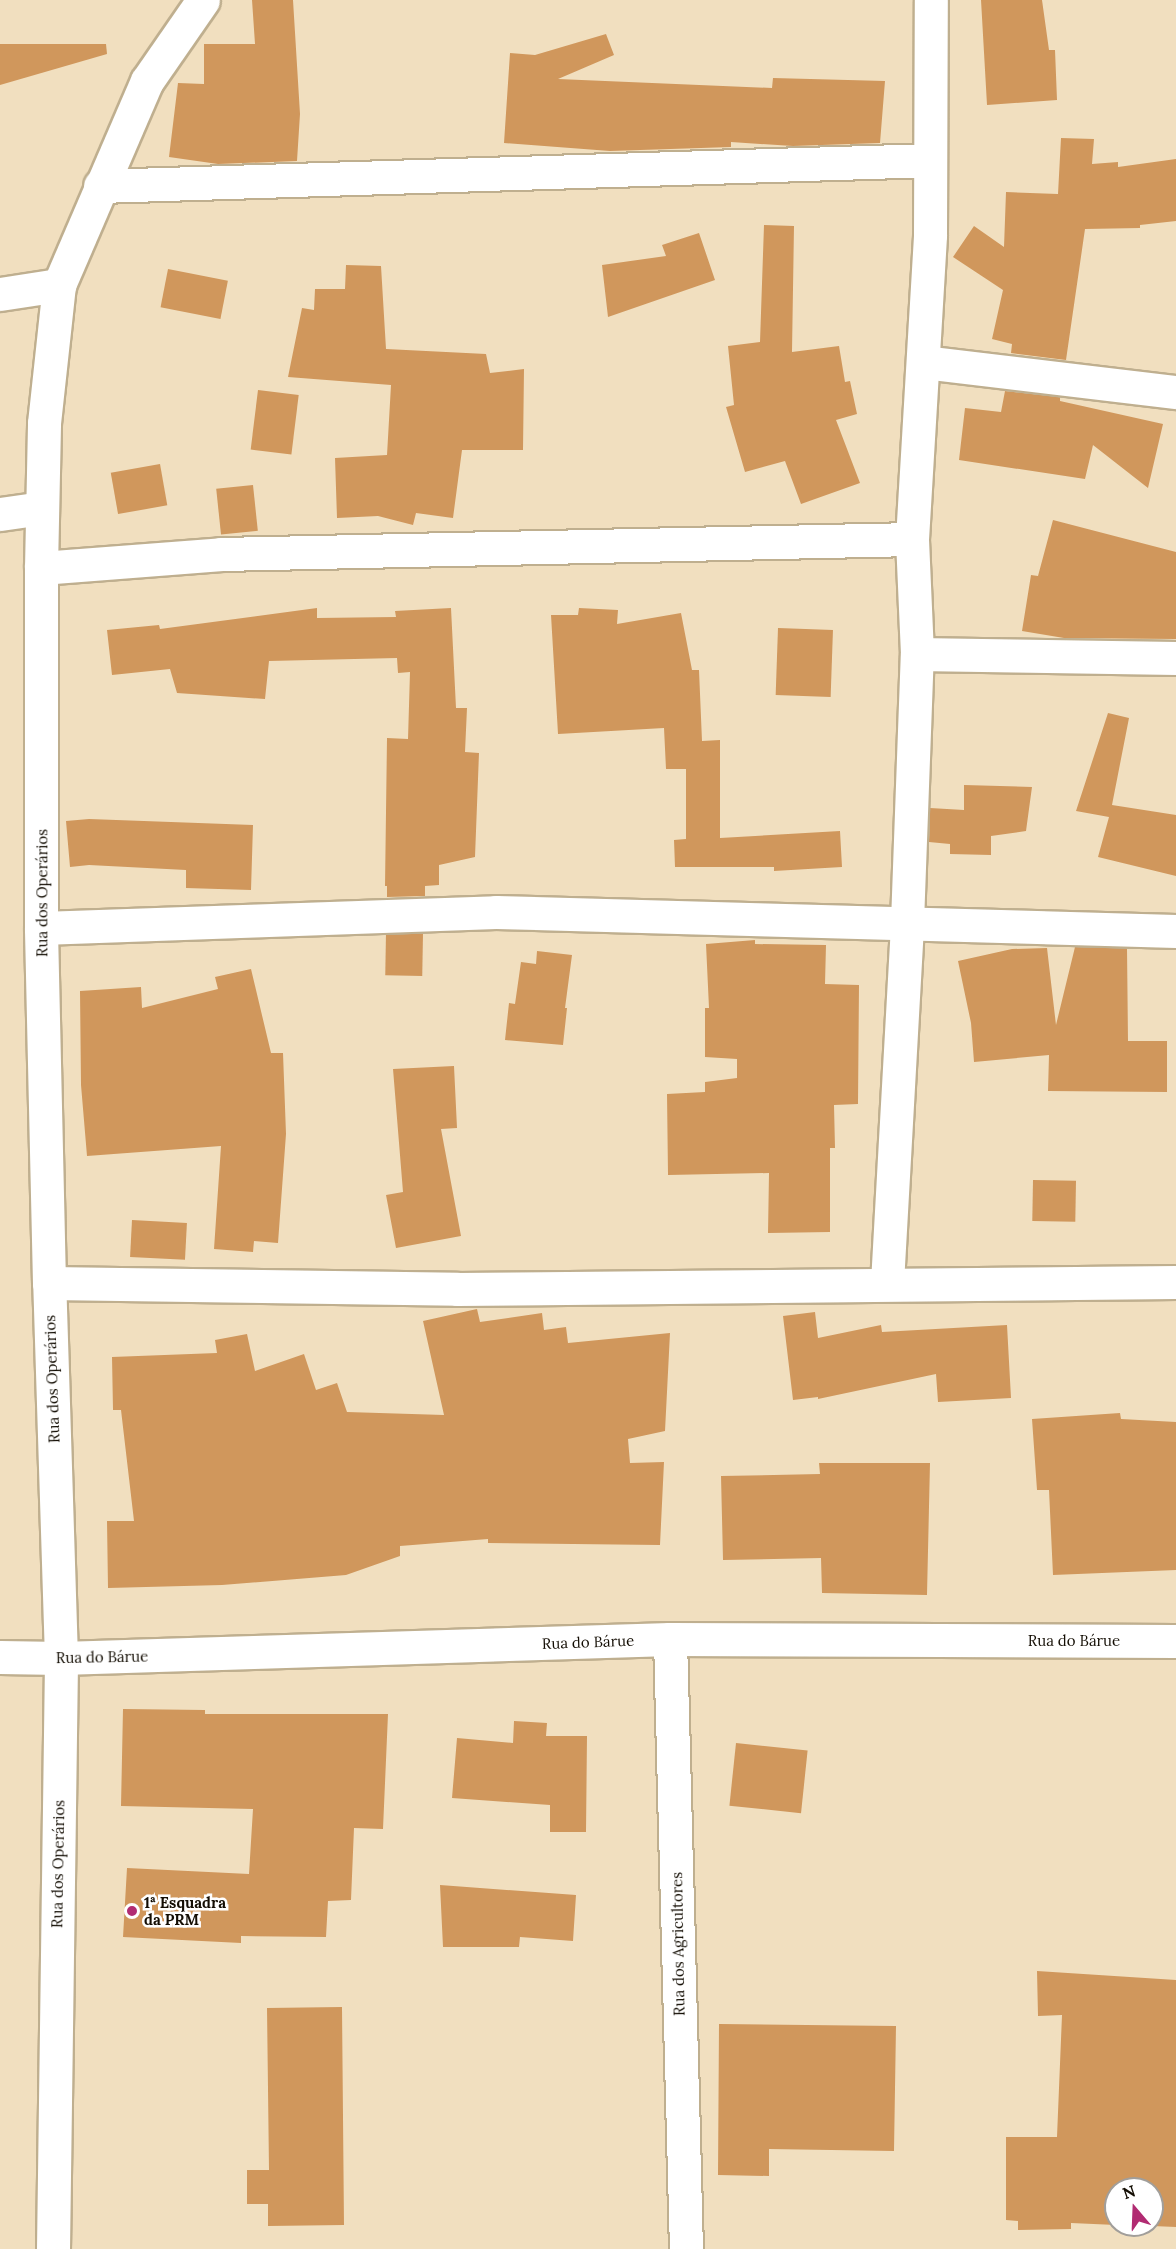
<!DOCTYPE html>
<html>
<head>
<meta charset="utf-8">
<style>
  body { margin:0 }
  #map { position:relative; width:1176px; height:2249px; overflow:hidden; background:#f1dfbf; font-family:Lora,serif }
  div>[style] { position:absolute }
  .building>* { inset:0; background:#d0975c; transform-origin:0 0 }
  .roads { filter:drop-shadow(2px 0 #bfaf8f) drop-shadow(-2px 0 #bfaf8f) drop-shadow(0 2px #bfaf8f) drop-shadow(0 -2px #bfaf8f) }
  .minor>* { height:33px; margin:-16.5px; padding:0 16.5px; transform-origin:16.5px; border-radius:16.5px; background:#fff }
  .dots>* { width:16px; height:16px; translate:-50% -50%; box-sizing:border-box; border:3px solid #fff; border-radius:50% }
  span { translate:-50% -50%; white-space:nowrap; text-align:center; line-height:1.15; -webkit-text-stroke:5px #fff; paint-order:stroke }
  .street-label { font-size:15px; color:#130d03 }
  .poi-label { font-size:15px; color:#130d03; font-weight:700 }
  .left { translate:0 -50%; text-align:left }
  .north { position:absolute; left:1104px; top:2177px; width:60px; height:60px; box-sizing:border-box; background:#fff; border:2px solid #a19e9a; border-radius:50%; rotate:341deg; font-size:16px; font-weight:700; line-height:24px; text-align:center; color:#130d03 }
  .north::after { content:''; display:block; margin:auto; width:21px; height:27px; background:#b12b72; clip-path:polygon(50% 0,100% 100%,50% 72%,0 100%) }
</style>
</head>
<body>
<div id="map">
  <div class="building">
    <div style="clip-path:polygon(252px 0,293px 0,300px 114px,297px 161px,218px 164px,169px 157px,178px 83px,204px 84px,204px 44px,255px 44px)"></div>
    <div style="clip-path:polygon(981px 0,1042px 0,1049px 50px,1055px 50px,1057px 100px,987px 105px)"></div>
    <div style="clip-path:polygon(606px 34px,614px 55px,558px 79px,772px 88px,773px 78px,885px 81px,880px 143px,793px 146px,731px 142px,731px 147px,610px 151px,504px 143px,510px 53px,535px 55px)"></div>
    <div style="clip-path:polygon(0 44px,106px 44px,107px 54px,0 85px)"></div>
    <div style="clip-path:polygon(1061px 138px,1094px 139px,1092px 164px,1118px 162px,1118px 167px,1176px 159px,1176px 221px,1140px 225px,1140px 228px,1085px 229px,1066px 360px,1011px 353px,1012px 344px,992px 339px,1003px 290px,953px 257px,974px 226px,1004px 247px,1006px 192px,1058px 194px)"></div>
    <div style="clip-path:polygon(764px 225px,794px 226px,792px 352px,839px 346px,845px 382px,850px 381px,857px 414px,836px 420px,860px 483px,801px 504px,785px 461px,745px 472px,726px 407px,734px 405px,728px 346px,760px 342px)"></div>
    <div style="clip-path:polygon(699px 233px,715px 280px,608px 317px,602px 265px,666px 256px,662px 245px)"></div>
    <div style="clip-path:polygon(346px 265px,381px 266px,386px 349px,486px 354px,490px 373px,524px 369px,523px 450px,462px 450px,453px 518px,416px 513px,413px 525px,378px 516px,337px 518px,335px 458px,387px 455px,391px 385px,288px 377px,302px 308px,314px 310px,315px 289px,345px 289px)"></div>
    <div style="left:168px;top:269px;width:61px;height:39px;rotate:11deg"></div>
    <div style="left:258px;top:390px;width:41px;height:60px;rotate:7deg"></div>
    <div style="clip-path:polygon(1005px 391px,1060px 397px,1060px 401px,1163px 424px,1148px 488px,1093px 445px,1085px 479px,959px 460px,965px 408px,1001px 412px)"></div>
    <div style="left:160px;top:464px;width:42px;height:50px;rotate:80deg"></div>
    <div style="left:253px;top:485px;width:46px;height:37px;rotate:84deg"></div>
    <div style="clip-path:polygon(1053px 520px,1176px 552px,1176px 639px,1064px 638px,1022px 631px,1031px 575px,1038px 576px)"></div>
    <div style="clip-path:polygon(317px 608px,317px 618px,396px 617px,395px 611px,451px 608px,456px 708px,467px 708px,465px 752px,479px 753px,475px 857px,439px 865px,439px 885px,425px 886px,425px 896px,387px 897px,387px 886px,385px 886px,387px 738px,408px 739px,410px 672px,398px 673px,397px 658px,269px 661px,265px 699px,177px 693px,170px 669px,112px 675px,107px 630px,159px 625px,160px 629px)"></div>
    <div style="clip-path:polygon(579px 608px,618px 610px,617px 624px,681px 613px,692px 670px,699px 670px,702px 741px,720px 740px,720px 838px,840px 831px,842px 867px,774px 871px,774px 867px,675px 867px,674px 840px,686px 839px,686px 769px,666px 769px,664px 728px,558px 734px,551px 615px,578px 615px)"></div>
    <div style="left:778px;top:628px;width:55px;height:67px;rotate:2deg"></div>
    <div style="clip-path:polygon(1108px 713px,1129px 718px,1112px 805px,1176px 815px,1176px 876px,1098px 857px,1109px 817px,1076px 811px)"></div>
    <div style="clip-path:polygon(964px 785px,1032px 787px,1026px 831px,991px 836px,991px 855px,950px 854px,950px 844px,929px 842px,930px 808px,964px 810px)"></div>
    <div style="clip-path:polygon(89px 819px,253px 825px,251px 890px,186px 888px,186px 870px,89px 865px,70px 867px,66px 821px)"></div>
    <div style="left:423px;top:933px;width:43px;height:37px;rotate:91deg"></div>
    <div style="clip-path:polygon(755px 940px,755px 944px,826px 945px,825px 984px,859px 985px,858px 1104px,834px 1105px,835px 1148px,830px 1148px,830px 1232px,768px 1233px,769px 1173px,668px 1175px,667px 1094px,705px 1092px,705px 1082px,737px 1078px,737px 1059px,705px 1057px,705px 1008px,709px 1008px,706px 944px)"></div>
    <div style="clip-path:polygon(1075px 947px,1127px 948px,1128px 1041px,1167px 1041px,1167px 1092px,1048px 1091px,1049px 1055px,974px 1062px,971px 1023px,958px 961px,1012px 949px,1047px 948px,1056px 1025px)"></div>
    <div style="clip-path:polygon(537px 951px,572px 955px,565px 1008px,567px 1008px,563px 1045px,505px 1040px,509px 1003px,515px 1004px,521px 962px,536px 964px)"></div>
    <div style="clip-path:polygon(251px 969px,271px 1053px,283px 1053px,286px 1134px,278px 1243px,254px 1241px,253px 1252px,214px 1249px,221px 1146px,87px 1156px,81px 1085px,80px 991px,141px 987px,142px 1008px,218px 989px,215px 977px)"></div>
    <div style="clip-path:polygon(454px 1066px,457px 1128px,441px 1129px,461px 1236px,396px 1248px,386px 1195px,403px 1192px,393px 1069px)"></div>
    <div style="left:1033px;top:1180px;width:43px;height:41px;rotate:1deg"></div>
    <div style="left:132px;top:1220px;width:55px;height:37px;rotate:3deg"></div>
    <div style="clip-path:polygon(477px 1309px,480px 1322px,542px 1313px,544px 1330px,566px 1327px,568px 1343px,670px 1333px,665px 1431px,628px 1439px,630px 1463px,664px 1462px,660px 1545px,488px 1543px,488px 1539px,400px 1546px,400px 1556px,346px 1575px,222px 1585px,108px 1588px,107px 1521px,134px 1521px,121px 1410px,113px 1410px,112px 1357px,217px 1353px,215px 1340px,247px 1334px,255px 1371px,304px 1354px,316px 1390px,337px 1383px,347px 1412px,444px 1415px,423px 1321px)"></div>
    <div style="clip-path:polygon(815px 1312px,818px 1338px,881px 1325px,882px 1332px,1007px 1325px,1011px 1398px,938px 1402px,936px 1374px,818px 1399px,818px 1397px,793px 1400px,783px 1316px)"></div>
    <div style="clip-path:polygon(1120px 1413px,1121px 1419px,1176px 1422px,1176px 1570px,1053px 1575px,1049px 1490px,1037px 1490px,1032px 1419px)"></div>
    <div style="clip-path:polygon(819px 1463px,930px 1463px,927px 1595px,822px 1593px,821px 1558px,723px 1560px,721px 1476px,820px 1474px)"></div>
    <div style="clip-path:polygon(123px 1709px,205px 1710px,205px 1714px,388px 1714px,383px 1829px,354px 1828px,351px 1900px,328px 1901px,326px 1937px,241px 1936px,241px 1943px,123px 1937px,127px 1868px,249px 1874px,253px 1809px,121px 1806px)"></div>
    <div style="clip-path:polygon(514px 1721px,547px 1723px,546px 1736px,587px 1736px,586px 1832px,550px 1832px,550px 1805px,452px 1798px,457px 1738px,513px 1743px)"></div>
    <div style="left:736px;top:1743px;width:72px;height:63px;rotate:6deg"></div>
    <div style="clip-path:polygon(440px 1885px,576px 1895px,573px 1941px,520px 1937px,519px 1947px,443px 1947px)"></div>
    <div style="clip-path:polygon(1037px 1971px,1176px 1980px,1176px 2227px,1129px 2225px,1152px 2225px,1152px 2189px,1116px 2189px,1116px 2225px,1071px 2223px,1071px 2229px,1018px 2230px,1018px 2221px,1006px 2220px,1006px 2137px,1057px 2137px,1062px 2015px,1038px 2016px)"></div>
    <div style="clip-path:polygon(342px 2007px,344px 2225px,268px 2226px,268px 2204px,247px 2204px,247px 2170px,269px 2170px,267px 2008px)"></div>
    <div style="clip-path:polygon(719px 2024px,896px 2026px,894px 2151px,769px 2149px,769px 2176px,718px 2175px)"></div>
  </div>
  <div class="roads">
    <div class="minor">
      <div style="left:100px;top:186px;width:830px;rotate:-1.79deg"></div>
      <div style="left:0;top:294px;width:60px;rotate:-8.7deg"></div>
      <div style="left:924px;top:362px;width:254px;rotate:6.8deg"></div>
      <div style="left:0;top:514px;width:42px;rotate:-8.1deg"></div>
      <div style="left:41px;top:568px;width:181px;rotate:-4.4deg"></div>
      <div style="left:221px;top:554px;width:691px;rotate:-1.24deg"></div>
      <div style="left:917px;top:654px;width:259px;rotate:0.9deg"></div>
      <div style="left:41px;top:928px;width:455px;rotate:-2deg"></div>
      <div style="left:496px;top:912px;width:680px;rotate:1.6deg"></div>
      <div style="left:49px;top:1283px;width:408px;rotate:0.8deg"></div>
      <div style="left:457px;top:1289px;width:719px;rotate:-0.56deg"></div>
      <div style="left:887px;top:1283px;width:362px;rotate:-86.8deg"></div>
      <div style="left:907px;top:922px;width:268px;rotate:-87.9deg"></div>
      <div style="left:917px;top:654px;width:115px;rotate:-92.5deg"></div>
      <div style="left:912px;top:539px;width:305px;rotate:-86.6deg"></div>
      <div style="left:930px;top:235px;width:235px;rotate:-89.8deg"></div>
      <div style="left:670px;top:1639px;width:610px;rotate:88.5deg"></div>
      <div style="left:0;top:1657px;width:61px;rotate:0.9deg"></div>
      <div style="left:61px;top:1658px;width:609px;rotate:-1.79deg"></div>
      <div style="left:670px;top:1639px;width:506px;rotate:0.23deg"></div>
      <div style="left:53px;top:2249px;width:591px;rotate:-89.22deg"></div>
      <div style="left:61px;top:1658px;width:375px;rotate:-91.8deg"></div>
      <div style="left:49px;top:1283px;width:355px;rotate:-91.3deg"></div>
      <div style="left:41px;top:928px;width:360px;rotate:-90deg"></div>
      <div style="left:41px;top:568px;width:145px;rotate:-88.8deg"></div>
      <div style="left:44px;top:423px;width:139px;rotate:-83.8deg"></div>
      <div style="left:59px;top:285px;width:222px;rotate:-66.7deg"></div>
      <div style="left:147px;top:81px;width:98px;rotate:-55.3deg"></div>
    </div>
  </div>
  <div class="dots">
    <div style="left:132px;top:1911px;background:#b12b72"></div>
  </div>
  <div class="street-label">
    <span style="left:42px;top:893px;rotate:-90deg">Rua dos Operários</span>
    <span style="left:52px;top:1379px;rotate:-92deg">Rua dos Operários</span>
    <span style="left:1074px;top:1641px">Rua do Bárue</span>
    <span style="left:588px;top:1642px;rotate:-2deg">Rua do Bárue</span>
    <span style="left:102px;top:1657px;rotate:-1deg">Rua do Bárue</span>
    <span style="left:58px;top:1864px;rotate:-89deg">Rua dos Operários</span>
    <span style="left:678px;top:1944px;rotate:-91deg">Rua dos Agricultores</span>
  </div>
  <div class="poi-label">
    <span class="left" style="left:144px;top:1911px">1ª Esquadra<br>da PRM</span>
  </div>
  <div class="north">N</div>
</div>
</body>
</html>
